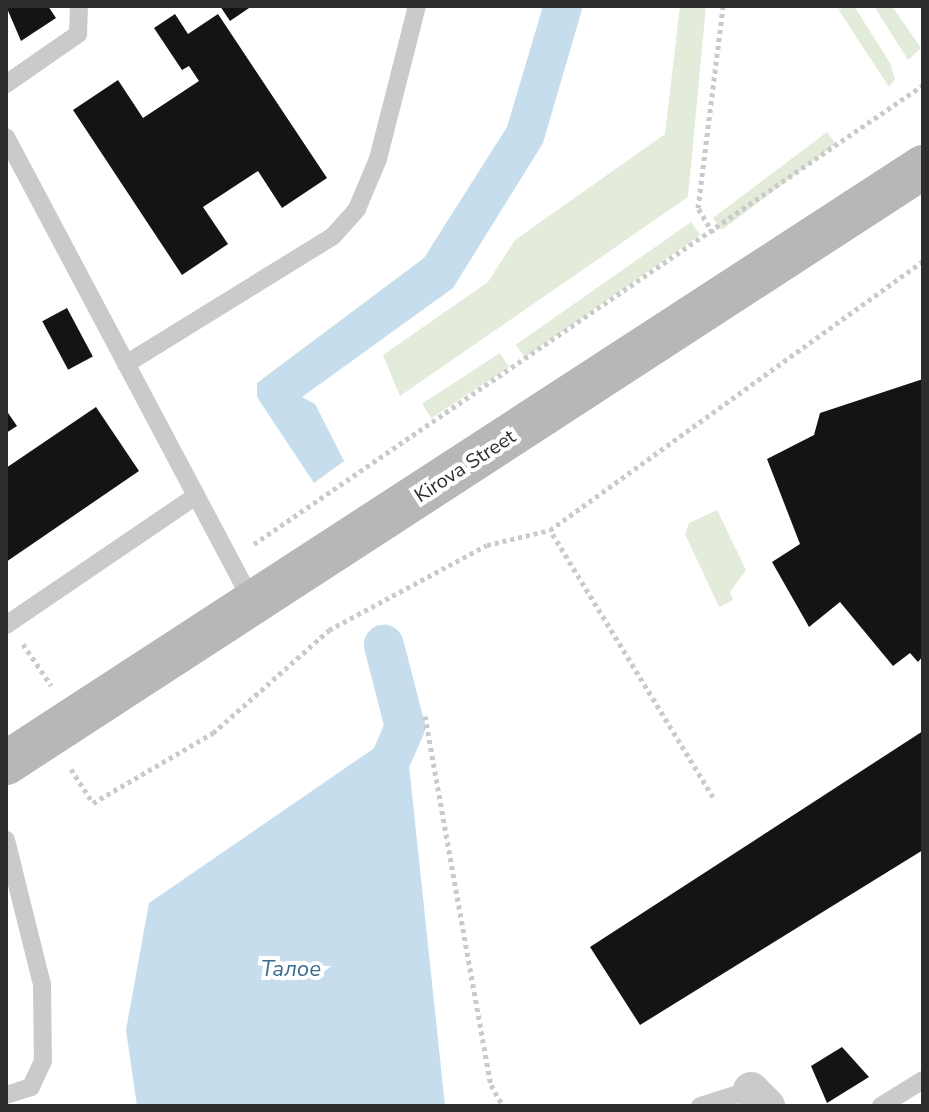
<!DOCTYPE html>
<html>
<head>
<meta charset="utf-8">
<style>
  body { margin:0 }
  #map { position:relative; width:929px; height:1112px; overflow:hidden; background:#fff; font-family:"Nunito Sans",sans-serif }
  div>[style] { position:absolute }
  .green>* { inset:0; background:#e3ecda; transform-origin:0 0 }
  .water>* { inset:0; background:#c5dded }
  .canal>* { height:40px; margin:-20px; padding:0 20px; transform-origin:20px; border-radius:20px; background:#c5dded }
  .building>* { inset:0; background:#141414; transform-origin:0 0 }
  .path>* { height:5px; margin-top:-2.5px; transform-origin:0; background:repeating-linear-gradient(90deg,#cacaca 0 4px,transparent 0 8px) }
  .service>* { height:18px; margin:-9px; padding:0 9px; transform-origin:9px; border-radius:9px; background:#cacaca }
  .minor>* { height:36px; margin:-18px; padding:0 18px; transform-origin:18px; border-radius:18px; background:#cacaca }
  .secondary>* { height:44px; margin:-22px; padding:0 22px; transform-origin:22px; border-radius:22px; background:#b7b7b7 }
  span { translate:-50% -50%; white-space:nowrap; text-align:center; line-height:1.15; -webkit-text-stroke:8px #fff; paint-order:stroke }
  .street-label { font-size:20px; color:#2d2d2d }
  .water-label { font-size:22px; color:#386f93; font-style:italic }
  .frame { position:absolute; inset:0; border:8px solid #2d2d2d; pointer-events:none }
</style>
</head>
<body>
<div id="map">
  <div class="green">
    <div style="clip-path:polygon(680px 6px,706px 6px,688px 197px,400px 396px,383px 355px,488px 282px,515px 240px,665px 134px)"></div>
    <div style="clip-path:polygon(854px 6px,890px 63px,895px 79px,889px 87px,838px 9px)"></div>
    <div style="clip-path:polygon(874px 6px,892px 6px,921px 48px,908px 60px)"></div>
    <div style="left:827px;top:132px;width:15px;height:143px;rotate:53deg"></div>
    <div style="left:691px;top:222px;width:16px;height:214px;rotate:55deg"></div>
    <div style="left:500px;top:353px;width:17px;height:93px;rotate:57deg"></div>
    <div style="clip-path:polygon(717px 510px,746px 570px,730px 592px,733px 600px,719px 607px,685px 534px,689px 523px)"></div>
  </div>
  <div class="water">
    <div style="clip-path:polygon(543px 6px,583px 6px,543px 143px,453px 288px,302px 397px,315px 404px,344px 461px,314px 483px,257px 397px,257px 383px,424px 258px,507px 127px)"></div>
    <div style="clip-path:polygon(405px 727px,445px 1106px,137px 1106px,126px 1030px,149px 903px)"></div>
  </div>
  <div class="canal">
    <div style="left:383px;top:777px;width:55px;rotate:-66.3deg"></div>
    <div style="left:405px;top:727px;width:85px;rotate:-104.4deg"></div>
  </div>
  <div class="building">
    <div style="clip-path:polygon(6px 6px,48px 6px,56px 18px,21px 41px)"></div>
    <div style="clip-path:polygon(220px 6px,252px 6px,230px 21px)"></div>
    <div style="clip-path:polygon(175px 14px,188px 34px,218px 14px,327px 178px,282px 208px,258px 171px,203px 207px,228px 244px,182px 275px,73px 110px,118px 80px,143px 118px,199px 81px,189px 66px,182px 70px,154px 28px)"></div>
    <div style="left:67px;top:308px;width:55px;height:28px;rotate:62deg"></div>
    <div style="clip-path:polygon(923px 379px,923px 656px,918px 662px,910px 653px,893px 666px,840px 602px,809px 627px,772px 562px,800px 544px,767px 459px,814px 435px,820px 413px)"></div>
    <div style="clip-path:polygon(96px 407px,139px 471px,6px 562px,6px 468px)"></div>
    <div style="clip-path:polygon(6px 410px,17px 426px,6px 433px)"></div>
    <div style="clip-path:polygon(923px 731px,923px 850px,640px 1025px,590px 947px)"></div>
    <div style="clip-path:polygon(842px 1047px,869px 1077px,827px 1103px,811px 1066px)"></div>
  </div>
  <div class="path">
    <div style="left:713px;top:233px;width:29px;rotate:-121deg"></div>
    <div style="left:698px;top:208px;width:204px;rotate:-82.9deg"></div>
    <div style="left:254px;top:544px;width:811px;rotate:-34.45deg"></div>
    <div style="left:23px;top:644px;width:50px;rotate:55.7deg"></div>
    <div style="left:425px;top:716px;width:375px;rotate:79.9deg"></div>
    <div style="left:491px;top:1085px;width:24px;rotate:60deg"></div>
    <div style="left:71px;top:769px;width:40px;rotate:57.1deg"></div>
    <div style="left:93px;top:803px;width:139px;rotate:-30.3deg"></div>
    <div style="left:213px;top:733px;width:155px;rotate:-41.6deg"></div>
    <div style="left:329px;top:630px;width:179px;rotate:-28.3deg"></div>
    <div style="left:487px;top:545px;width:65px;rotate:-13.4deg"></div>
    <div style="left:713px;top:797px;width:313px;rotate:-121.4deg"></div>
    <div style="left:550px;top:530px;width:460px;rotate:-35.8deg"></div>
  </div>
  <div class="service">
    <div style="left:6px;top:84px;width:88px;rotate:-34.8deg"></div>
    <div style="left:78px;top:34px;width:28px;rotate:-88deg"></div>
    <div style="left:6px;top:137px;width:525px;rotate:62.07deg"></div>
    <div style="left:126px;top:364px;width:243px;rotate:-31.7deg"></div>
    <div style="left:333px;top:236px;width:36px;rotate:-48deg"></div>
    <div style="left:357px;top:209px;width:54px;rotate:-67.2deg"></div>
    <div style="left:378px;top:159px;width:158px;rotate:-75.7deg"></div>
    <div style="left:6px;top:625px;width:230px;rotate:-34.2deg"></div>
    <div style="left:6px;top:840px;width:148px;rotate:76deg"></div>
    <div style="left:42px;top:984px;width:77px;rotate:89.3deg"></div>
    <div style="left:43px;top:1061px;width:29px;rotate:115deg"></div>
    <div style="left:31px;top:1087px;width:26px;rotate:162deg"></div>
    <div style="left:700px;top:1106px;width:53px;rotate:-17.4deg"></div>
    <div style="left:881px;top:1106px;width:49px;rotate:-31.8deg"></div>
  </div>
  <div class="minor">
    <div style="left:751px;top:1090px;width:23px;rotate:45deg"></div>
  </div>
  <div class="secondary">
    <div style="left:6px;top:763px;width:1094px;rotate:-33.02deg"></div>
  </div>
  <div class="street-label">
    <span style="left:465px;top:466px;rotate:-33deg">Kirova Street</span>
  </div>
  <div class="water-label">
    <span style="left:291px;top:970px">Талое</span>
  </div>
  <div class="frame"></div>
</div>
</body>
</html>
